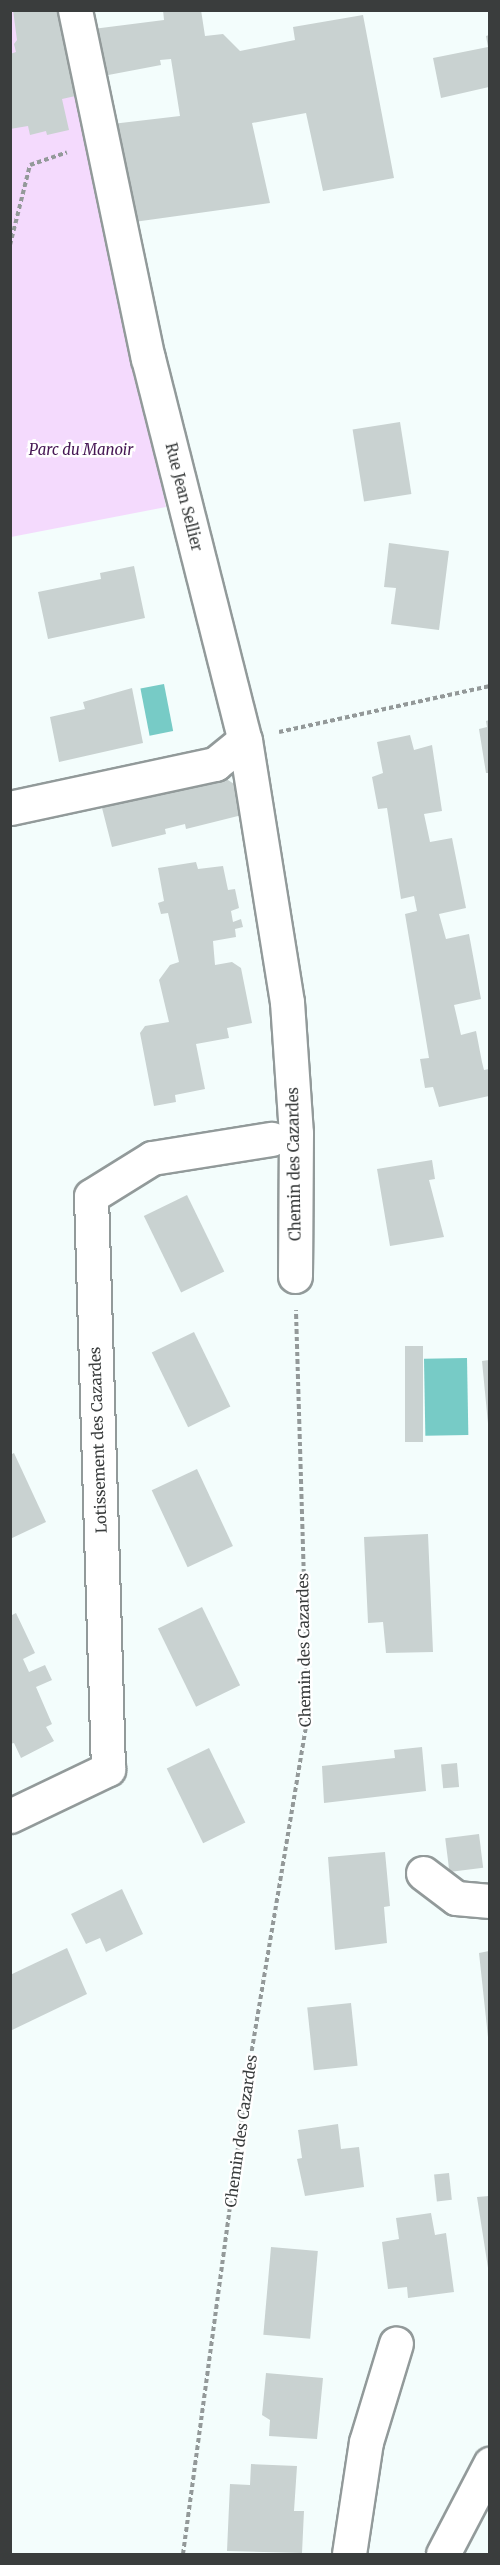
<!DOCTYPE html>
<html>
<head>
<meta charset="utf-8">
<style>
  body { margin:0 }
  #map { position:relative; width:500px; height:2565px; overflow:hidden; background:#f3fdfc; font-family:Merriweather,serif }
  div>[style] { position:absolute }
  .green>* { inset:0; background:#f4dafd }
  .water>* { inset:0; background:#77cbc6; transform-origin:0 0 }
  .building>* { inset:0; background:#c9d2d1; transform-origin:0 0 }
  .path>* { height:4px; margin-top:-2px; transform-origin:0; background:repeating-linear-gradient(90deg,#939999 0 4.5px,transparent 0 7.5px) }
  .roads { filter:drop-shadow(2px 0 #929a9a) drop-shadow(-2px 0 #929a9a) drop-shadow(0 2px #929a9a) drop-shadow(0 -2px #929a9a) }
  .street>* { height:33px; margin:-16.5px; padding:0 16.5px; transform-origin:16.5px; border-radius:16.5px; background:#fff }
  span { translate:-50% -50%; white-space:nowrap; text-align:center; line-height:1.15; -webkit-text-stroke:5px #fff; paint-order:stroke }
  .park-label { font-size:15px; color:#461754; font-style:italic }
  .street-label { font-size:15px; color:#3a3d3d }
  .frame { position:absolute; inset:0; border:12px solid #3a3d3d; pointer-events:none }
</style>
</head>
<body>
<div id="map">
  <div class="green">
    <div style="clip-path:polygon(11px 11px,63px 11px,166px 507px,11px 537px)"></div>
  </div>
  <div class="water">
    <div style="left:164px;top:684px;width:48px;height:24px;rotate:79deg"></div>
    <div style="left:467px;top:1358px;width:77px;height:43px;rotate:89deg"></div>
  </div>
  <div class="building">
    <div style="clip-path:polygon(13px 10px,65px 10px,80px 95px,62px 99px,69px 130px,47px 135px,46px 131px,30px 135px,28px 126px,10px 129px,10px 54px,16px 52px,14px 44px,17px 40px)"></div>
    <div style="clip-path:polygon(163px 10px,201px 10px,205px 36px,223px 34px,240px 51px,295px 40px,293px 27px,363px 15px,394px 178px,323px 191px,306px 113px,252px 123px,270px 203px,134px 222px,112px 124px,180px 116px,171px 59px,160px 60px,161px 65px,103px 76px,93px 29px,164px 20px)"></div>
    <div style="clip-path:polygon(489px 35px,489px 87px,441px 98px,433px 58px,488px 47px,486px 36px)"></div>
    <div style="left:400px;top:422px;width:73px;height:48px;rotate:81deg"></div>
    <div style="clip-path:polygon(389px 543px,449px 551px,439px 630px,391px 624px,396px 588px,384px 587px)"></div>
    <div style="clip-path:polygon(134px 566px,145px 618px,48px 639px,38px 592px,101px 579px,100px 573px)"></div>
    <div style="clip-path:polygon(132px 688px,143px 743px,59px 762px,50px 717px,85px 709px,83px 702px)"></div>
    <div style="clip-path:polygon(489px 720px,489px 773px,486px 773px,479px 729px,487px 727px,486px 721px)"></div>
    <div style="clip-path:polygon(410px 735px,414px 750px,432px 745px,442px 811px,424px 814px,430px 842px,452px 838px,466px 908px,439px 914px,446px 939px,469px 934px,481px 999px,454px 1005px,461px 1035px,476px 1031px,482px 1062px,484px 1070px,489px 1069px,489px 1096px,439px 1107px,433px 1087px,425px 1088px,420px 1059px,429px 1058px,405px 914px,417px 911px,414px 896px,401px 899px,387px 808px,378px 809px,372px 777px,383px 773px,377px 742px)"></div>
    <div style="clip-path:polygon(225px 778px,243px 790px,246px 814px,186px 829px,185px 824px,165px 829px,166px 834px,112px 847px,101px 804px)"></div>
    <div style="clip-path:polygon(196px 862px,198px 869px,223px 866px,228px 890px,235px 889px,239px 908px,231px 911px,233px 922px,241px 919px,243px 927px,235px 929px,236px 937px,213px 941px,215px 965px,232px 962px,241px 968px,252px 1023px,227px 1028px,229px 1038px,196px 1044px,205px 1089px,175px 1095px,176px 1102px,154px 1106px,140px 1033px,145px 1026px,169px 1022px,159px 980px,170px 965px,179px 962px,168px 913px,161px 914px,158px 903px,164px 901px,158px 868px)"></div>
    <div style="clip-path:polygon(432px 1160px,435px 1179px,429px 1180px,444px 1237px,390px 1246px,377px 1169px)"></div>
    <div style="left:187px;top:1195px;width:85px;height:48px;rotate:64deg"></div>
    <div style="left:194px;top:1332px;width:83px;height:47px;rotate:64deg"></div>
    <div style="left:405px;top:1346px;width:18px;height:96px"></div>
    <div style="clip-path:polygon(489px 1360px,489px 1434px,482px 1361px)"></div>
    <div style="clip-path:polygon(14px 1453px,46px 1522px,10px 1539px,10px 1455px)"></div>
    <div style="left:197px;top:1469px;width:85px;height:50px;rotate:65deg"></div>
    <div style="clip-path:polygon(428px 1534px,433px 1652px,386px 1653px,383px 1622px,368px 1623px,364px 1537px)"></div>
    <div style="left:202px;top:1607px;width:87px;height:49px;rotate:64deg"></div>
    <div style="clip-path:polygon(16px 1613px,35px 1653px,23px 1659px,29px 1672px,45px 1665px,52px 1680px,36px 1687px,52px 1724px,46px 1727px,54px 1741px,21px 1758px,14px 1743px,10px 1744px,10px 1616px)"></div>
    <div style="clip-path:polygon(422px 1747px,426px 1791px,324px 1803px,322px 1766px,395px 1758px,394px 1750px)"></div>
    <div style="left:209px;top:1748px;width:83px;height:47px;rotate:64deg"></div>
    <div style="left:457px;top:1763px;width:24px;height:16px;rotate:85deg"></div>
    <div style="left:479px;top:1834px;width:34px;height:34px;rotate:83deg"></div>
    <div style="clip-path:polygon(385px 1852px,390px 1906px,384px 1907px,387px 1943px,335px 1950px,328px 1857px)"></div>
    <div style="clip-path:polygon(122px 1889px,143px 1934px,106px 1952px,100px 1938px,86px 1944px,71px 1914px)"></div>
    <div style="clip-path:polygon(67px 1948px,87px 1994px,10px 2031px,10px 1975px)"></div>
    <div style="clip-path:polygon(489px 1951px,489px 2037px,488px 2037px,479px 1953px)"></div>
    <div style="left:351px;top:2003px;width:63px;height:44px;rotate:84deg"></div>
    <div style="clip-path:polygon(338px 2124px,341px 2149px,359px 2147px,364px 2187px,305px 2196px,297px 2159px,302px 2158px,298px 2130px)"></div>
    <div style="left:449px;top:2173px;width:27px;height:15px;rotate:84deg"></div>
    <div style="clip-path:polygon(489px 2196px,489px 2268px,488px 2268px,477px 2197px)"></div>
    <div style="clip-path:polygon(431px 2213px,435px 2235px,446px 2233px,454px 2292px,408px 2298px,407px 2287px,388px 2289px,382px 2242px,399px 2239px,396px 2218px)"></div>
    <div style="left:271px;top:2247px;width:47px;height:88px;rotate:5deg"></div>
    <div style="clip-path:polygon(266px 2373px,323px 2378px,317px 2439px,269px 2436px,270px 2420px,262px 2415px)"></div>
    <div style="clip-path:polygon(251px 2464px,297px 2466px,294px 2511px,304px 2511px,302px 2553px,227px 2551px,230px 2484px,250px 2485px)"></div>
  </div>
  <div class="path">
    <div style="left:10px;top:245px;width:82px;rotate:-76deg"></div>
    <div style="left:30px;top:165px;width:39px;rotate:-19deg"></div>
    <div style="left:279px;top:732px;width:216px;rotate:-12.3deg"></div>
    <div style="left:183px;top:2554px;width:485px;rotate:-82.3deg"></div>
    <div style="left:248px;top:2073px;width:362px;rotate:-80.5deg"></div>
    <div style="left:308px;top:1716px;width:406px;rotate:-91.7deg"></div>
  </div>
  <div class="roads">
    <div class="street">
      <div style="left:75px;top:10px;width:356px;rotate:78.2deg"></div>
      <div style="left:148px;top:358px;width:394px;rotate:75.8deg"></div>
      <div style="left:245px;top:740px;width:265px;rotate:80.9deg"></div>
      <div style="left:287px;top:1002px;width:131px;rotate:86.1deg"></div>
      <div style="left:296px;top:1133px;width:143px;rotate:90.4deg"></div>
      <div style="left:10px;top:808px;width:210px;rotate:-12.1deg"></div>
      <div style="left:215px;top:764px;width:38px;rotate:-39deg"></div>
      <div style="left:10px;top:1816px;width:109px;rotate:-25.6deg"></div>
      <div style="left:108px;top:1769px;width:573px;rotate:-91.7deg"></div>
      <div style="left:91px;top:1196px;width:72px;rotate:-31.9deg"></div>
      <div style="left:152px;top:1158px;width:121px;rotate:-9.1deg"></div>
      <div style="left:423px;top:1873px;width:41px;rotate:37.1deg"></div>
      <div style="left:456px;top:1898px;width:34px;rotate:5deg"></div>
      <div style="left:349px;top:2554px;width:113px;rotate:-81.4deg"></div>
      <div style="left:366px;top:2442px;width:103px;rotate:-73.1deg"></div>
      <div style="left:443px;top:2554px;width:102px;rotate:-62.4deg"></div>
    </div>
  </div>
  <div class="park-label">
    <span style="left:81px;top:450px">Parc du Manoir</span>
  </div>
  <div class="street-label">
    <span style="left:184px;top:497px;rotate:76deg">Rue Jean Sellier</span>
    <span style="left:294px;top:1164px;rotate:-91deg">Chemin des Cazardes</span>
    <span style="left:98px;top:1440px;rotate:-92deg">Lotissement des Cazardes</span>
    <span style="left:304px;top:1650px;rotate:-91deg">Chemin des Cazardes</span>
    <span style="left:241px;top:2131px;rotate:-82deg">Chemin des Cazardes</span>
  </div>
  <div class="frame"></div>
</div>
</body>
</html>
